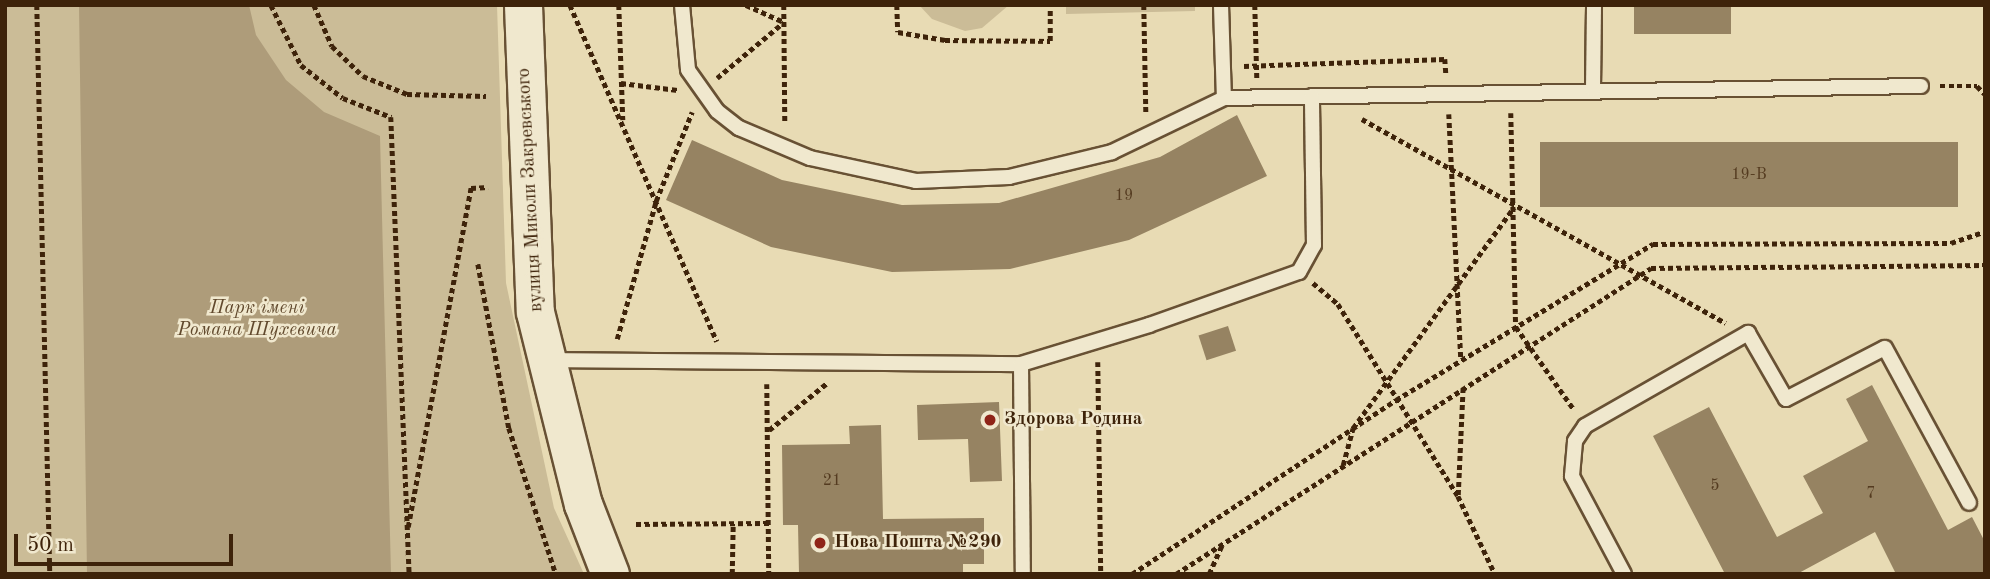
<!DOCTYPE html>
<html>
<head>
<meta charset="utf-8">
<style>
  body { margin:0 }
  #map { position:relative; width:1990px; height:579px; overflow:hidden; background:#e8dbb4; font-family:"Old Standard TT",serif }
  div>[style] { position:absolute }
  .green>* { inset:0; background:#cbbc97 }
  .water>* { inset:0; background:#ae9c7a }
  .building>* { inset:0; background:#968362; transform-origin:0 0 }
  .path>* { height:4.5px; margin-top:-2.25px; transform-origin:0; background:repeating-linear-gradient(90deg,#3e230a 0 5px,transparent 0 8.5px) }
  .roads { filter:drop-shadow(2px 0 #685134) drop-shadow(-2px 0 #685134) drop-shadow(0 2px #685134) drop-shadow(0 -2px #685134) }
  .service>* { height:14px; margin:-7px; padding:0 7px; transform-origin:7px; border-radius:7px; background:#f0e8ce }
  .tertiary>* { height:37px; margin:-18.5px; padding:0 18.5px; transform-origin:18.5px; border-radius:18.5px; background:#f0e8ce }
  .dots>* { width:19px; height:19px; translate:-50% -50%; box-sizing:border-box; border:4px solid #f0e8ce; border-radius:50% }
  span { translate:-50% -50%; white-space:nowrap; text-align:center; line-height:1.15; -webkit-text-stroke:5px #f0e8ce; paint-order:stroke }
  .number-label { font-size:16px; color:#543b20 }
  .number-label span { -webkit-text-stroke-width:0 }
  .street-label { font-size:19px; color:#3e230a }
  .park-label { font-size:19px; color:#61492d; font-style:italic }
  .poi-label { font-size:19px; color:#3e230a; font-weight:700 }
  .left { translate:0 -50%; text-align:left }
  .frame { position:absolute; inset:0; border:7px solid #3e230a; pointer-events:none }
  .scale { position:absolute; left:14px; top:534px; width:219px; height:32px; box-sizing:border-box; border:4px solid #3e230a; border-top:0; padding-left:9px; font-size:21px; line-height:24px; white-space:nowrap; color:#3e230a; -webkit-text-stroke:5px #f0e8ce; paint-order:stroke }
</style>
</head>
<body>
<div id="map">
  <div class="green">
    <div style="clip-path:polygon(5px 5px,497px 5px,506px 283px,554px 508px,584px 574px,5px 574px)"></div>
    <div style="clip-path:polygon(919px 5px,1009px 5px,982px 28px,965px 31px,932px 19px)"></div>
    <div style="clip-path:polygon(1066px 5px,1195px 5px,1195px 11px,1066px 14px)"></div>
  </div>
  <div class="water">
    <div style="clip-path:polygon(79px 5px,249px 5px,256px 35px,286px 80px,324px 112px,380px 136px,391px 574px,87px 574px)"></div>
  </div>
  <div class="building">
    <div style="left:1634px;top:5px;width:97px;height:29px"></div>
    <div style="clip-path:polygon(1237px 115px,1267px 176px,1129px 240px,1010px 269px,892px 272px,771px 247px,666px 200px,692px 140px,782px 180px,902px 205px,999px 203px,1160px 157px)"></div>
    <div style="left:1540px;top:142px;width:418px;height:65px"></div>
    <div style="left:1228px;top:326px;width:26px;height:31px;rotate:72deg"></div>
    <div style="clip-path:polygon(1872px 385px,1948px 530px,1972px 517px,1985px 542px,1985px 574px,1896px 574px,1875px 532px,1797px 574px,1725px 574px,1653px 436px,1709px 407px,1777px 537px,1823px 513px,1803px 476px,1868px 441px,1846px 399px)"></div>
    <div style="clip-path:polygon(999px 402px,1002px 481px,970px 482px,968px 439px,918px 440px,917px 405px)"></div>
    <div style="clip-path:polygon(881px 425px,883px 519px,984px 518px,984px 564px,963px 564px,963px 574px,799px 574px,798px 525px,783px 525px,782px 445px,850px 444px,849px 426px)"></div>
  </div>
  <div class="path">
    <div style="left:37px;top:5px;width:569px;rotate:88.69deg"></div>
    <div style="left:271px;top:5px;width:67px;rotate:63.4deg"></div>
    <div style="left:301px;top:65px;width:53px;rotate:38.2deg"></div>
    <div style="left:343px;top:98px;width:52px;rotate:21.6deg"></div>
    <div style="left:391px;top:117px;width:457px;rotate:87.7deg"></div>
    <div style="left:314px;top:5px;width:45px;rotate:66.3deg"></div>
    <div style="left:332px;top:46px;width:43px;rotate:44.1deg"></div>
    <div style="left:363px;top:76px;width:48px;rotate:22.2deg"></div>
    <div style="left:407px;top:94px;width:79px;rotate:1.5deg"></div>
    <div style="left:570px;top:5px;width:367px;rotate:66.4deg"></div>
    <div style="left:619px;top:5px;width:115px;rotate:88deg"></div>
    <div style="left:746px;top:5px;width:42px;rotate:24.1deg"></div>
    <div style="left:784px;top:5px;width:118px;rotate:89.5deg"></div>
    <div style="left:897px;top:5px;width:27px;rotate:88deg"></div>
    <div style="left:898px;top:32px;width:48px;rotate:9.7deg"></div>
    <div style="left:945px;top:40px;width:105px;rotate:0.5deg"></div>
    <div style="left:1050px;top:41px;width:36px;rotate:-90deg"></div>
    <div style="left:1144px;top:5px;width:108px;rotate:88.9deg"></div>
    <div style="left:1255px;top:5px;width:73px;rotate:88.4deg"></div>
    <div style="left:1244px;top:66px;width:201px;rotate:-2deg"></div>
    <div style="left:1445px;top:59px;width:14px;rotate:86deg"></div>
    <div style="left:717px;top:78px;width:87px;rotate:-39.9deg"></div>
    <div style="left:621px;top:83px;width:57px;rotate:7deg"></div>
    <div style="left:1940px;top:86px;width:37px"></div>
    <div style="left:1977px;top:86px;width:11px;rotate:45deg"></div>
    <div style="left:1511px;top:113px;width:214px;rotate:88.7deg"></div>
    <div style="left:1516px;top:327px;width:99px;rotate:54.9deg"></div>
    <div style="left:1449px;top:114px;width:246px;rotate:87.2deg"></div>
    <div style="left:1362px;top:119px;width:417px;rotate:29.3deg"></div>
    <div style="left:478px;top:264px;width:167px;rotate:79.3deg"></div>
    <div style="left:509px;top:428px;width:153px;rotate:72.2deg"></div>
    <div style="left:1313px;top:283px;width:33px;rotate:40deg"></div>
    <div style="left:1338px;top:304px;width:226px;rotate:58deg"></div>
    <div style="left:1458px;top:496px;width:86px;rotate:64.6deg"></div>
    <div style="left:617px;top:339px;width:143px;rotate:-74.2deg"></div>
    <div style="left:656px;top:201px;width:96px;rotate:-68deg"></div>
    <div style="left:1098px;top:362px;width:212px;rotate:89.2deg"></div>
    <div style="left:767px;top:384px;width:190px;rotate:89.4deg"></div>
    <div style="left:769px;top:430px;width:75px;rotate:-39deg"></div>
    <div style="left:1343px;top:465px;width:38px;rotate:-75deg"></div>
    <div style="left:1353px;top:428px;width:273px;rotate:-53.9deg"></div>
    <div style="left:1458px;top:495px;width:109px;rotate:-87.4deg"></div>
    <div style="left:636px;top:524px;width:133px;rotate:-0.4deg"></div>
    <div style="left:408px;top:527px;width:345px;rotate:-79.5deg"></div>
    <div style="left:471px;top:188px;width:17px;rotate:-3deg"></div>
    <div style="left:732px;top:574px;width:51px;rotate:-88.9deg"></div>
    <div style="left:1132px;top:574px;width:316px;rotate:-33.4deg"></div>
    <div style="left:1396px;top:400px;width:301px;rotate:-31.3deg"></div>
    <div style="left:1653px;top:244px;width:298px;rotate:-0.2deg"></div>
    <div style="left:1951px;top:243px;width:36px;rotate:-19deg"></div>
    <div style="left:1176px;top:574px;width:565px;rotate:-32.79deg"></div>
    <div style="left:1651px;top:268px;width:334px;rotate:-0.5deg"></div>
    <div style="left:1209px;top:574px;width:32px;rotate:-66deg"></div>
  </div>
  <div class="roads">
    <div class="service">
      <div style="left:682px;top:5px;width:65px;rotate:84.7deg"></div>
      <div style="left:688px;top:70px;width:50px;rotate:54.7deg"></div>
      <div style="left:717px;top:111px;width:28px;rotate:38deg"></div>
      <div style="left:739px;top:128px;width:77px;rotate:22.9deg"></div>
      <div style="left:810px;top:158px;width:108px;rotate:12.2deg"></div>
      <div style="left:916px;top:181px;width:93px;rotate:-2.5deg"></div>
      <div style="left:1009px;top:177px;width:106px;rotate:-13.6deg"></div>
      <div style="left:1112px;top:152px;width:124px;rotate:-25.7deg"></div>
      <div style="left:1221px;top:5px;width:93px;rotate:88.2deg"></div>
      <div style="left:1224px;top:98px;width:697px;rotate:-0.99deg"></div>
      <div style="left:1593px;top:89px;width:84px;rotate:-89.3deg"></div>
      <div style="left:547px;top:360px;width:474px;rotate:0.5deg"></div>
      <div style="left:1021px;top:364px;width:134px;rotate:-16.9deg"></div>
      <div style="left:1149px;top:325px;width:159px;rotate:-19.5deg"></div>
      <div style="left:1299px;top:272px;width:31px;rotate:-61deg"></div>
      <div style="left:1314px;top:245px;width:149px;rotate:-90.8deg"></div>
      <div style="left:1021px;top:364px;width:210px;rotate:89.5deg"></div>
      <div style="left:1624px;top:574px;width:111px;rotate:-118deg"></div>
      <div style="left:1572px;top:476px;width:35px;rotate:-85deg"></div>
      <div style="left:1575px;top:441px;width:18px;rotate:-56deg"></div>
      <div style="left:1585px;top:426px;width:188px;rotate:-29.7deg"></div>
      <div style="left:1748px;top:333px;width:76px;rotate:60.1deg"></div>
      <div style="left:1786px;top:399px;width:111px;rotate:-27.3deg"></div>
      <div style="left:1885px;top:348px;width:176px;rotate:61.5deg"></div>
    </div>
    <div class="tertiary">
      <div style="left:523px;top:5px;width:307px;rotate:87.8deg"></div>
      <div style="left:535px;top:312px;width:198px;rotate:76deg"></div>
      <div style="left:583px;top:504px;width:75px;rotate:68.9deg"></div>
    </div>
  </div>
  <div class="dots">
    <div style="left:990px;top:420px;background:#8f2418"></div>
    <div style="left:820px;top:543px;background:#8f2418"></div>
  </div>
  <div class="number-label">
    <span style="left:1749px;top:175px">19-В</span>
    <span style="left:1124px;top:196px">19</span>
    <span style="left:832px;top:481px">21</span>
    <span style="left:1715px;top:486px">5</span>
    <span style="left:1871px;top:494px">7</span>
  </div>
  <div class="street-label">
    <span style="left:531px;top:190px;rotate:-93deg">вулиця Миколи Закревського</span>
  </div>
  <div class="park-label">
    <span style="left:257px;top:320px">Парк імені<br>Романа Шухевича</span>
  </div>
  <div class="poi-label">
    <span class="left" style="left:1004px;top:420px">Здорова Родина</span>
    <span class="left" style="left:834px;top:543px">Нова Пошта №290</span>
  </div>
  <div class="frame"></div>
  <div class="scale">50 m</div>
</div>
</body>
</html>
